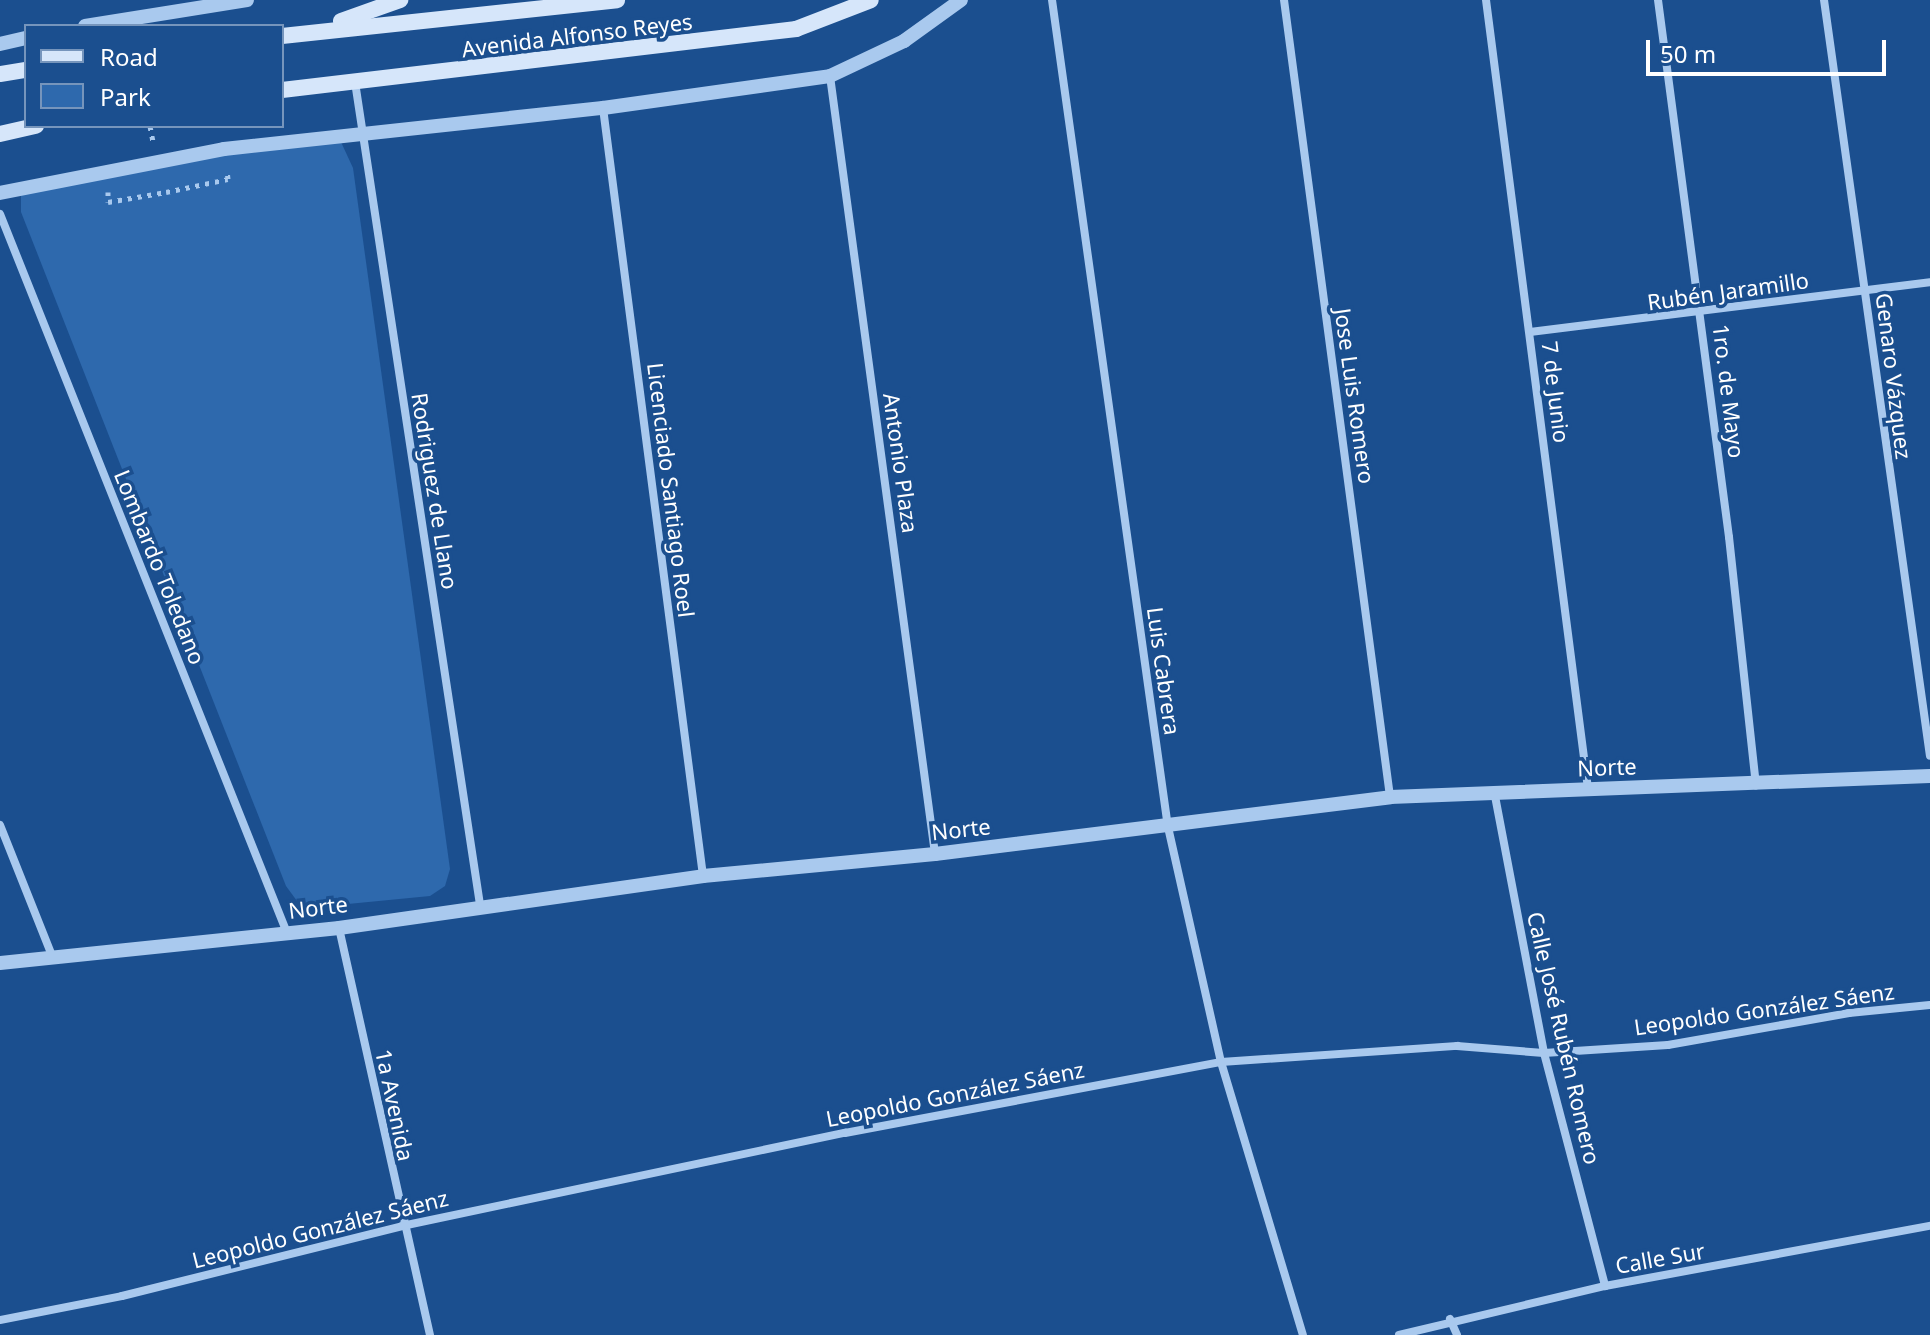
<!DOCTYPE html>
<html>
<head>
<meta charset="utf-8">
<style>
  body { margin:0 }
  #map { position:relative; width:1930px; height:1335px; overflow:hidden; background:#1b4f8f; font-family:"Noto Sans",sans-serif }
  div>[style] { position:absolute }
  .green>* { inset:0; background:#2e69ad }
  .path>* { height:5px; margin-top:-2.5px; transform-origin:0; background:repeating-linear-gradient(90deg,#a9c9ee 0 4px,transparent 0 10px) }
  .minor>* { height:8px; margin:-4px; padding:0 4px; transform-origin:4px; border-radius:4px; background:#a9c9ee }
  .tertiary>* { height:14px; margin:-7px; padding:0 7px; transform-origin:7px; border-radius:7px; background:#a9c9ee }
  .secondary>* { height:16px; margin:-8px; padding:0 8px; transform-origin:8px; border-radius:8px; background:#d6e6fa }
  span { translate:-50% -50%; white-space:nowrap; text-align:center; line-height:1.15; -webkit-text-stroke:7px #1b4f8f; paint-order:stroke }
  .street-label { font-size:22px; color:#fff }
  .legend { position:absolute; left:24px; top:24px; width:260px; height:104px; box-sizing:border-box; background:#1b4f8f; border:2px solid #7695bc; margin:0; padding:10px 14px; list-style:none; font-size:24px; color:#fff }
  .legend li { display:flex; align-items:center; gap:16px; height:40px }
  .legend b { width:40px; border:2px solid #7695bc }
  .scale { position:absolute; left:1646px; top:40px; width:240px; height:36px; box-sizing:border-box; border:4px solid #fff; border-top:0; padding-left:10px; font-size:24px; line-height:28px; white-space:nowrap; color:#fff; -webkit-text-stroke:6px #1b4f8f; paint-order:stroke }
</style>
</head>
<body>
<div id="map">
  <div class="green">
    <div style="clip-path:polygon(316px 138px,341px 142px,353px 168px,450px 869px,445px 886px,430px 896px,317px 907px,297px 901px,286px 886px,21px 212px,21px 190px)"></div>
  </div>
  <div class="path">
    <div style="left:150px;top:126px;width:15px;rotate:79deg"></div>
    <div style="left:108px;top:192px;width:10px;rotate:90deg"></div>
    <div style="left:108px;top:202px;width:59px;rotate:-9.8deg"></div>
    <div style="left:166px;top:192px;width:63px;rotate:-11.8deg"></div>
    <div style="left:228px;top:179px;width:9px;rotate:-96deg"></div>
  </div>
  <div class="minor">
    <div style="left:1052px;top:0;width:835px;rotate:82.02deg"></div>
    <div style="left:1168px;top:827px;width:241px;rotate:77.3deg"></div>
    <div style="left:1221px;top:1062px;width:285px;rotate:73.3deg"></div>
    <div style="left:1284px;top:0;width:804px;rotate:82.42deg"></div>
    <div style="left:1486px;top:0;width:796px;rotate:82.63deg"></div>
    <div style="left:1658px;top:0;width:542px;rotate:82.47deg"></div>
    <div style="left:1729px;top:537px;width:250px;rotate:83.8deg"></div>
    <div style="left:1824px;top:0;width:763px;rotate:82.02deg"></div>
    <div style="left:830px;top:76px;width:785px;rotate:82.31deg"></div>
    <div style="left:355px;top:82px;width:832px;rotate:81.36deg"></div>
    <div style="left:603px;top:108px;width:774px;rotate:82.58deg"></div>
    <div style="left:0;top:214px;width:774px;rotate:68.24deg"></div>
    <div style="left:1530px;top:332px;width:403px;rotate:-7.1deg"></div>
    <div style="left:1495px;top:796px;width:262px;rotate:79.2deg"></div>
    <div style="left:1544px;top:1053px;width:241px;rotate:75.3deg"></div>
    <div style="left:0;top:825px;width:141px;rotate:68.3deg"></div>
    <div style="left:339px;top:928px;width:417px;rotate:77.4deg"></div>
    <div style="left:1450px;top:1319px;width:17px;rotate:66deg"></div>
    <div style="left:0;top:1320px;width:124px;rotate:-11.1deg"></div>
    <div style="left:122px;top:1296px;width:289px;rotate:-14deg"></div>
    <div style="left:402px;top:1226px;width:453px;rotate:-11.9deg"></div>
    <div style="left:845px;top:1133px;width:383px;rotate:-10.7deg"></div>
    <div style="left:1221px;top:1062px;width:237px;rotate:-3.9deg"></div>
    <div style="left:1457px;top:1046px;width:87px;rotate:4.6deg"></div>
    <div style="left:1544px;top:1053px;width:124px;rotate:-3.7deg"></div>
    <div style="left:1668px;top:1045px;width:184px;rotate:-10deg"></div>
    <div style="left:1849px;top:1013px;width:81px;rotate:-5.6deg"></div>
    <div style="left:1399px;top:1335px;width:212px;rotate:-13.4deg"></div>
    <div style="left:1605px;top:1286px;width:330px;rotate:-10.5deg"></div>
  </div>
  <div class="tertiary">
    <div style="left:85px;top:26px;width:164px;rotate:-9.1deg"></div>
    <div style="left:0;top:44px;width:27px;rotate:-13deg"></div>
    <div style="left:0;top:193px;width:228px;rotate:-11.1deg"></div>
    <div style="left:224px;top:149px;width:381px;rotate:-6.2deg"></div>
    <div style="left:603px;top:108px;width:229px;rotate:-8deg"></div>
    <div style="left:830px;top:76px;width:82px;rotate:-25.3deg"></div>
    <div style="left:904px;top:41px;width:70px;rotate:-35.7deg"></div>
    <div style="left:0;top:963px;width:341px;rotate:-5.9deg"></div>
    <div style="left:339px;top:928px;width:368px;rotate:-8.1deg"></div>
    <div style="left:703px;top:876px;width:233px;rotate:-5.4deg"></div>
    <div style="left:935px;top:854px;width:459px;rotate:-7.1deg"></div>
    <div style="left:1390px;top:797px;width:540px;rotate:-2.23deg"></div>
  </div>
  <div class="secondary">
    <div style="left:341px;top:21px;width:63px;rotate:-19.6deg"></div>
    <div style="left:282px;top:36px;width:337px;rotate:-6.1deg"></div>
    <div style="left:0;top:74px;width:26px;rotate:-9deg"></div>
    <div style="left:282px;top:90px;width:518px;rotate:-6.77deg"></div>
    <div style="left:796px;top:29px;width:80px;rotate:-21.1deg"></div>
    <div style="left:0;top:134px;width:37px;rotate:-13deg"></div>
  </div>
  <div class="street-label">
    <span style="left:577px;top:35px;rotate:-7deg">Avenida Alfonso Reyes</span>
    <span style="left:1728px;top:291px;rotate:-8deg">Rubén Jaramillo</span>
    <span style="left:1894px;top:376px;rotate:83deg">Genaro Vázquez</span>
    <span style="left:1729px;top:391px;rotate:83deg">1ro. de Mayo</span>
    <span style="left:1556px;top:392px;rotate:83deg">7 de Junio</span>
    <span style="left:1355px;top:396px;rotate:82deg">Jose Luis Romero</span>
    <span style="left:901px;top:463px;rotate:82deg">Antonio Plaza</span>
    <span style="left:671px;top:490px;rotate:83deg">Licenciado Santiago Roel</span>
    <span style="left:435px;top:491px;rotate:81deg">Rodriguez de Llano</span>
    <span style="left:160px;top:567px;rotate:68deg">Lombardo Toledano</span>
    <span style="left:1164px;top:671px;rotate:82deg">Luis Cabrera</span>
    <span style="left:1607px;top:767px;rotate:-2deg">Norte</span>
    <span style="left:961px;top:829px;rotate:-6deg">Norte</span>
    <span style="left:318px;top:907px;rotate:-7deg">Norte</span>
    <span style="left:1764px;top:1009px;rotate:-8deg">Leopoldo González Sáenz</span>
    <span style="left:1564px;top:1038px;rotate:77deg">Calle José Rubén Romero</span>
    <span style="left:955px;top:1094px;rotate:-11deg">Leopoldo González Sáenz</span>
    <span style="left:395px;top:1105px;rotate:78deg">1a Avenida</span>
    <span style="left:320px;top:1229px;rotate:-14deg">Leopoldo González Sáenz</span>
    <span style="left:1660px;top:1258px;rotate:-10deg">Calle Sur</span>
  </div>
  <ul class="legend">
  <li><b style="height:10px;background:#d6e6fa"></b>Road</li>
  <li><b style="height:22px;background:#2e69ad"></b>Park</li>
  </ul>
  <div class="scale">50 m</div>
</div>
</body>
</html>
